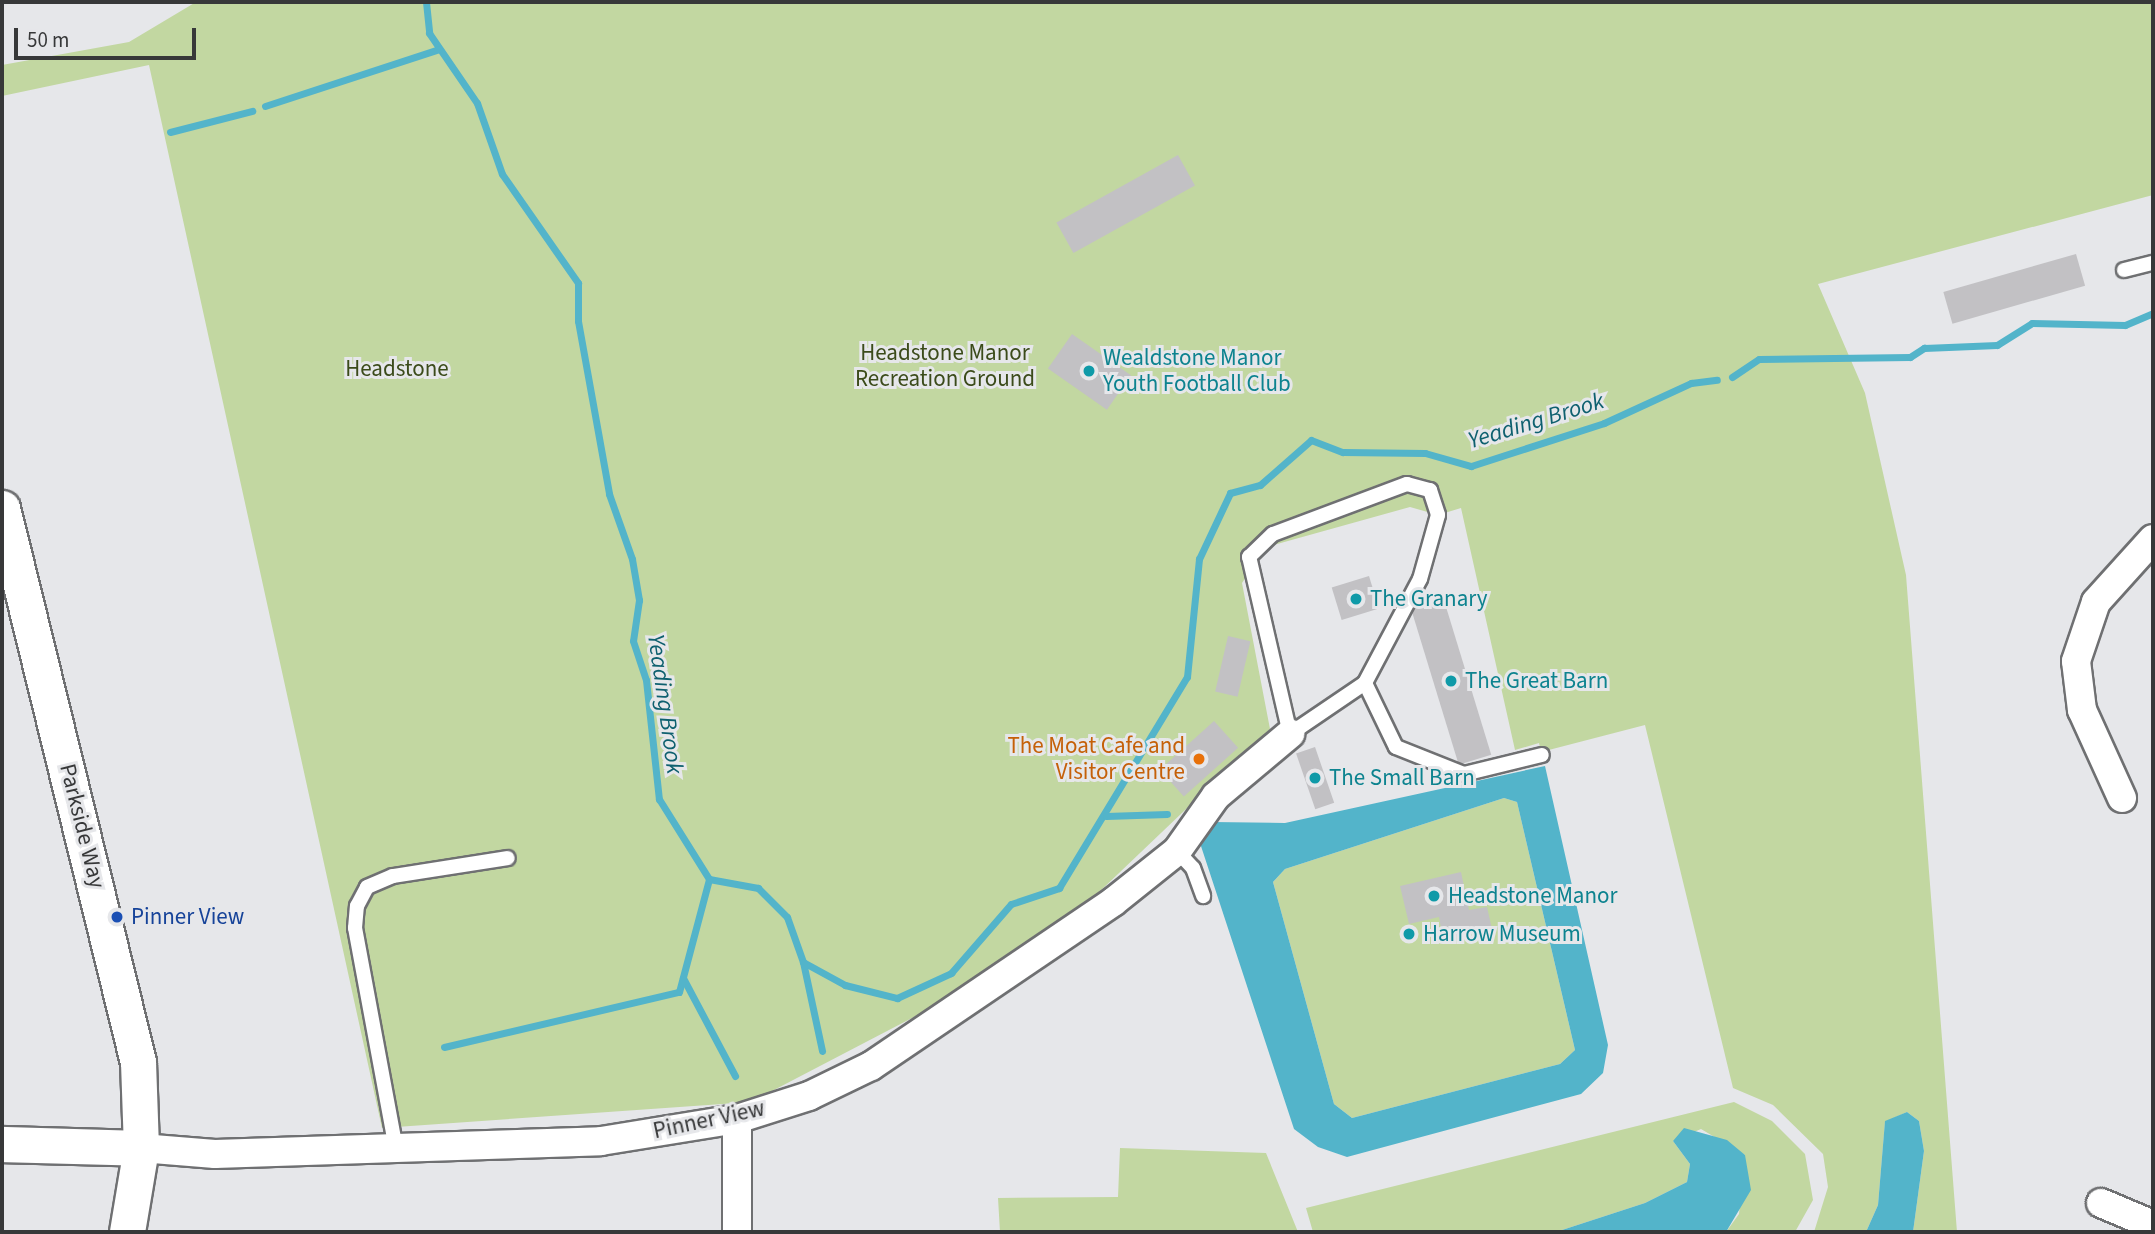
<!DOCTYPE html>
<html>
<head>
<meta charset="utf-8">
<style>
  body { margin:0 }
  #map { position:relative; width:2155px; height:1234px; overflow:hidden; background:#e6e7ea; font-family:"Source Sans 3",sans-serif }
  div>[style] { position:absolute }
  .green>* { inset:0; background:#c2d7a1 }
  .water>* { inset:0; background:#53b4ca }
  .stream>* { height:7px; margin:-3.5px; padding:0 3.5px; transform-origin:3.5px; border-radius:3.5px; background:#53b4ca }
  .building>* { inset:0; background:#c2c1c4; transform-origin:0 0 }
  .roads { filter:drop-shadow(2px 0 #6f7072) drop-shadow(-2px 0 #6f7072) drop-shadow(0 2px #6f7072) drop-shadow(0 -2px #6f7072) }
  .service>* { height:14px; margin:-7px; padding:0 7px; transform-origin:7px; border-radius:7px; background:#fff }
  .minor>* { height:28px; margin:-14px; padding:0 14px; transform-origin:14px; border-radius:14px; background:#fff }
  .tertiary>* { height:35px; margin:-17.5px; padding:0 17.5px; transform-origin:17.5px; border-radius:17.5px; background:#fff }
  .dots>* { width:19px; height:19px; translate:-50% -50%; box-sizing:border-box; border:4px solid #e6e7ea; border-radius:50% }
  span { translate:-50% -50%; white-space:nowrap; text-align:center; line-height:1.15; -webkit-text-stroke:6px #e6e7ea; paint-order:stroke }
  .park-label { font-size:23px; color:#3b4b1a }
  .culture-label { font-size:23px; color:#0d838f }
  .left { translate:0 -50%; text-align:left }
  .food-label { font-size:23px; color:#c56008 }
  .right { translate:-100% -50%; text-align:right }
  .street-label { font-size:23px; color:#373839 }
  .transit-label { font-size:23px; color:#164399 }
  .water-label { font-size:24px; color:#0e606f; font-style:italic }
  .frame { position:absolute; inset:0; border:4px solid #373839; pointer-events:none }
  .scale { position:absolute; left:14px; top:28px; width:182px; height:32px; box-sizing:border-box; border:4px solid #373839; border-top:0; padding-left:9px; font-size:21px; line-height:24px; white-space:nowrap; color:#373839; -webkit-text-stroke:5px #e6e7ea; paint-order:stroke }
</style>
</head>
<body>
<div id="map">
  <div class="green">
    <div style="clip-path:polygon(196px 2px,2153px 2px,2153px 195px,1818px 284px,1865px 393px,1906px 575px,1957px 1232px,1913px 1232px,1924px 1151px,1919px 1121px,1907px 1112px,1885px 1122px,1878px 1205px,1866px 1232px,1814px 1232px,1828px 1187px,1823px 1154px,1773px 1105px,1733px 1088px,1645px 725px,1541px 752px,1539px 743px,1515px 750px,1461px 508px,1438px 515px,1410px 507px,1266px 547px,1242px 583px,1270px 729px,1097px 894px,958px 994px,751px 1102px,382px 1128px,149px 65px,2px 96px,2px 65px,129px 42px)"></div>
    <div style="clip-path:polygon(1504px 798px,1517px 802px,1575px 1050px,1560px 1064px,1352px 1118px,1334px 1104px,1273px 882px,1285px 869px)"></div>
    <div style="clip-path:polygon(1734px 1102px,1772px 1121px,1805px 1154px,1813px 1200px,1795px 1232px,1726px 1232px,1739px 1214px,1745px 1155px,1701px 1129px,1673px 1141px,1690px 1164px,1687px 1182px,1645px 1203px,1556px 1232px,1313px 1232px,1306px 1208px)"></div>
    <div style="clip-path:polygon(1120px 1148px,1266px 1153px,1298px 1232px,1000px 1232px,998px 1198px,1118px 1197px)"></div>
  </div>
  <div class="water">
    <div style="clip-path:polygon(evenodd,1545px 766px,1608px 1045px,1603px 1073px,1581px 1094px,1347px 1157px,1318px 1147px,1294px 1129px,1198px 837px,1212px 822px,1285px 823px,1545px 766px,1504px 798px,1517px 802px,1575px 1050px,1560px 1064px,1352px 1118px,1334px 1104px,1273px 882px,1285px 869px,1504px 798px)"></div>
    <div style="clip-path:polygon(1907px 1112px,1919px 1121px,1924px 1151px,1913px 1232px,1866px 1232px,1878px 1205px,1885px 1121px)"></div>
    <div style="clip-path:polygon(1684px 1128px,1727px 1140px,1745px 1155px,1751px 1190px,1726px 1232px,1556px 1232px,1645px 1203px,1687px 1182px,1690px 1164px,1673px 1141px)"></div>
  </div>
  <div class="stream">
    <div style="left:426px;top:2px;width:31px;rotate:84deg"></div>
    <div style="left:429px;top:33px;width:85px;rotate:55.6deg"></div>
    <div style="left:477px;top:103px;width:75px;rotate:70.6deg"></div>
    <div style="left:502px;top:174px;width:133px;rotate:55.1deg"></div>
    <div style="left:578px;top:283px;width:38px;rotate:90deg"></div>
    <div style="left:578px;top:321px;width:176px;rotate:79.8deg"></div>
    <div style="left:609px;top:494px;width:69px;rotate:70.5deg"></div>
    <div style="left:632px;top:559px;width:42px;rotate:80.3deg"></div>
    <div style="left:639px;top:600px;width:41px;rotate:98.3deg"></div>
    <div style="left:633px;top:641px;width:41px;rotate:71.6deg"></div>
    <div style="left:646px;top:680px;width:120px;rotate:83.8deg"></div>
    <div style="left:659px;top:799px;width:94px;rotate:58deg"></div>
    <div style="left:709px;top:879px;width:50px;rotate:10.4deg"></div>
    <div style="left:758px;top:888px;width:41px;rotate:45deg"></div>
    <div style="left:787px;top:917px;width:48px;rotate:70.4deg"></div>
    <div style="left:803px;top:962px;width:48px;rotate:28.7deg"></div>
    <div style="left:845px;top:985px;width:54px;rotate:14deg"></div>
    <div style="left:897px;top:998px;width:60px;rotate:-24.8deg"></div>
    <div style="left:951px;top:973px;width:91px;rotate:-49deg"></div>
    <div style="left:1011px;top:904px;width:51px;rotate:-18.4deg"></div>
    <div style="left:1059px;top:888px;width:247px;rotate:-58.8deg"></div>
    <div style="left:1187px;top:677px;width:119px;rotate:-84.2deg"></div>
    <div style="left:1199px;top:559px;width:73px;rotate:-64.8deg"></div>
    <div style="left:1230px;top:493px;width:31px;rotate:-15deg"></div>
    <div style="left:1260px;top:485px;width:68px;rotate:-41.4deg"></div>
    <div style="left:1311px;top:440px;width:34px;rotate:21deg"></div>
    <div style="left:1343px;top:452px;width:82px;rotate:0.7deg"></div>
    <div style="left:1425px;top:453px;width:48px;rotate:15.8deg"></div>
    <div style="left:1471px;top:466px;width:140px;rotate:-17.9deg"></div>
    <div style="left:1604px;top:423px;width:96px;rotate:-24.7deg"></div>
    <div style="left:1691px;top:383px;width:26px;rotate:-7deg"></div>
    <div style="left:265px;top:106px;width:183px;rotate:-18.1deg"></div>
    <div style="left:170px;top:132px;width:85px;rotate:-14.4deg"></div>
    <div style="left:1732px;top:377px;width:32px;rotate:-34deg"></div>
    <div style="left:1759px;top:359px;width:151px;rotate:-0.8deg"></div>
    <div style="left:1910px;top:357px;width:17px;rotate:-33deg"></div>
    <div style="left:1924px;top:348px;width:73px;rotate:-2.4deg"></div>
    <div style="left:1997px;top:345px;width:41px;rotate:-32.2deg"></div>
    <div style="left:2032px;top:323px;width:93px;rotate:1.2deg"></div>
    <div style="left:2125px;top:325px;width:30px;rotate:-23deg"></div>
    <div style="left:1106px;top:816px;width:61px;rotate:-1.9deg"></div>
    <div style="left:803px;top:962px;width:91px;rotate:77.9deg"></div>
    <div style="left:683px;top:978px;width:111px;rotate:62deg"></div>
    <div style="left:444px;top:1047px;width:241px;rotate:-13.2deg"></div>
    <div style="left:679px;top:992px;width:117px;rotate:-75.1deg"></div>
  </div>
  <div class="building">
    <div style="left:1178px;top:155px;width:35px;height:139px;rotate:61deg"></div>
    <div style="left:2076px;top:254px;width:33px;height:138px;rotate:74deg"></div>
    <div style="left:1072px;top:334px;width:72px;height:42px;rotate:35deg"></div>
    <div style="left:1369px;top:576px;width:34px;height:39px;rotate:73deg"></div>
    <div style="left:1443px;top:597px;width:165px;height:34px;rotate:73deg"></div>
    <div style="left:1228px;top:636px;width:23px;height:57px;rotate:13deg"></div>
    <div style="left:1214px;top:721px;width:36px;height:73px;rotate:48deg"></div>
    <div style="left:1315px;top:747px;width:59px;height:20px;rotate:71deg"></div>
    <div style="clip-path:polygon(1461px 872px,1469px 910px,1487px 907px,1492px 929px,1443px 939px,1439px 917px,1409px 924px,1400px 886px)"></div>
  </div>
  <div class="roads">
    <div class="service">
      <div style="left:2124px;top:270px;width:30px;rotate:-14deg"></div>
      <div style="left:1407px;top:484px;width:24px;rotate:15deg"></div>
      <div style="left:1430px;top:490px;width:26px;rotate:72deg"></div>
      <div style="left:1438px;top:515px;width:66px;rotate:105.7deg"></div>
      <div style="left:1420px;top:579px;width:118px;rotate:117.9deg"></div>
      <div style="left:1365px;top:683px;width:91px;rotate:145.8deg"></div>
      <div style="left:1290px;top:734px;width:182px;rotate:-103deg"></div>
      <div style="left:1249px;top:557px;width:33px;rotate:-44deg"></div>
      <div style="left:1273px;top:534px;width:143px;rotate:-20.5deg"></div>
      <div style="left:1365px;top:683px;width:71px;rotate:64.2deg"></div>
      <div style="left:1396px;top:747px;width:73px;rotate:21.7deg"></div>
      <div style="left:1464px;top:774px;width:80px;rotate:-13.7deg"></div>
      <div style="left:1177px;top:851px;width:23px;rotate:47deg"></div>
      <div style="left:1193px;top:868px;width:30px;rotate:70deg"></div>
      <div style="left:396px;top:1149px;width:225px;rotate:-100.5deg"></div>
      <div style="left:355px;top:928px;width:22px;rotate:-85deg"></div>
      <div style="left:357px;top:906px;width:21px;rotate:-62deg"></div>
      <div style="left:367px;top:887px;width:28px;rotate:-23deg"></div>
      <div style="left:393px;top:876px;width:116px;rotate:-8.9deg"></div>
    </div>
    <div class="minor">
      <div style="left:2122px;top:798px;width:97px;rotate:-114.4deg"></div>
      <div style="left:2082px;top:710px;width:49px;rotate:-97deg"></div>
      <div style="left:2076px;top:661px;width:62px;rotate:-71.3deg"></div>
      <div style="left:2096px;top:602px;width:85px;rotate:-47.9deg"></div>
      <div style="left:141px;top:1148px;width:74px;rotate:4.6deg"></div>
      <div style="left:215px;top:1154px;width:386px;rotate:-1.9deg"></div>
      <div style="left:601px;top:1141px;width:138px;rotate:-9.2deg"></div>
      <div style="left:737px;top:1119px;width:76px;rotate:-17.7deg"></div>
      <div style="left:809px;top:1096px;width:69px;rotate:-25.8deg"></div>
      <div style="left:871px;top:1066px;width:292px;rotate:-34.1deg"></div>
      <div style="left:1113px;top:902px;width:82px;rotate:-38.6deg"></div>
      <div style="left:1177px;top:851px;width:67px;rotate:-54.7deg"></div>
      <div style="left:1216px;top:796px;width:97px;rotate:-40deg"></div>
      <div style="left:2101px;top:1203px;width:56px;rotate:22.9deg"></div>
      <div style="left:737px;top:1232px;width:113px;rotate:-90deg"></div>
    </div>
    <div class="tertiary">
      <div style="left:2px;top:508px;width:570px;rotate:76.21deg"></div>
      <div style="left:138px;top:1062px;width:86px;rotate:88deg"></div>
      <div style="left:141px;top:1148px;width:85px;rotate:99.5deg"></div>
      <div style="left:2px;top:1144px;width:139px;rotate:1.6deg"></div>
    </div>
  </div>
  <div class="dots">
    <div style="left:1089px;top:371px;background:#0f9aa8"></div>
    <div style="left:1356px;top:599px;background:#0f9aa8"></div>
    <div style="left:1451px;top:681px;background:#0f9aa8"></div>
    <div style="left:1199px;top:759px;background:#e8710a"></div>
    <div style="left:1315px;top:778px;background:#0f9aa8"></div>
    <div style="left:1434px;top:896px;background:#0f9aa8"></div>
    <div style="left:117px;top:917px;background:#1a4fb4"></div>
    <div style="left:1409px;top:934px;background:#0f9aa8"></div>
  </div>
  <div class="park-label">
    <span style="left:945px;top:366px">Headstone Manor<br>Recreation Ground</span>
    <span style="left:397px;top:369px">Headstone</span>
  </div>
  <div class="culture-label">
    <span class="left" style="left:1103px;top:371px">Wealdstone Manor<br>Youth Football Club</span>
    <span class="left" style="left:1370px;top:599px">The Granary</span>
    <span class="left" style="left:1465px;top:681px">The Great Barn</span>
    <span class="left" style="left:1329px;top:778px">The Small Barn</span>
    <span class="left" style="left:1448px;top:896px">Headstone Manor</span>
    <span class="left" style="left:1423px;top:934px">Harrow Museum</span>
  </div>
  <div class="food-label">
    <span class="right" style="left:1185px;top:759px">The Moat Cafe and<br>Visitor Centre</span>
  </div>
  <div class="street-label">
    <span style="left:82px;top:826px;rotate:76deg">Parkside Way</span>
    <span style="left:709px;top:1120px;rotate:-12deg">Pinner View</span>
  </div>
  <div class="transit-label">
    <span class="left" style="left:131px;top:917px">Pinner View</span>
  </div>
  <div class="water-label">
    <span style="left:1536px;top:421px;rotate:-17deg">Yeading Brook</span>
    <span style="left:665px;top:704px;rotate:82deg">Yeading Brook</span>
  </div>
  <div class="frame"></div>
  <div class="scale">50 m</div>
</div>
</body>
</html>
